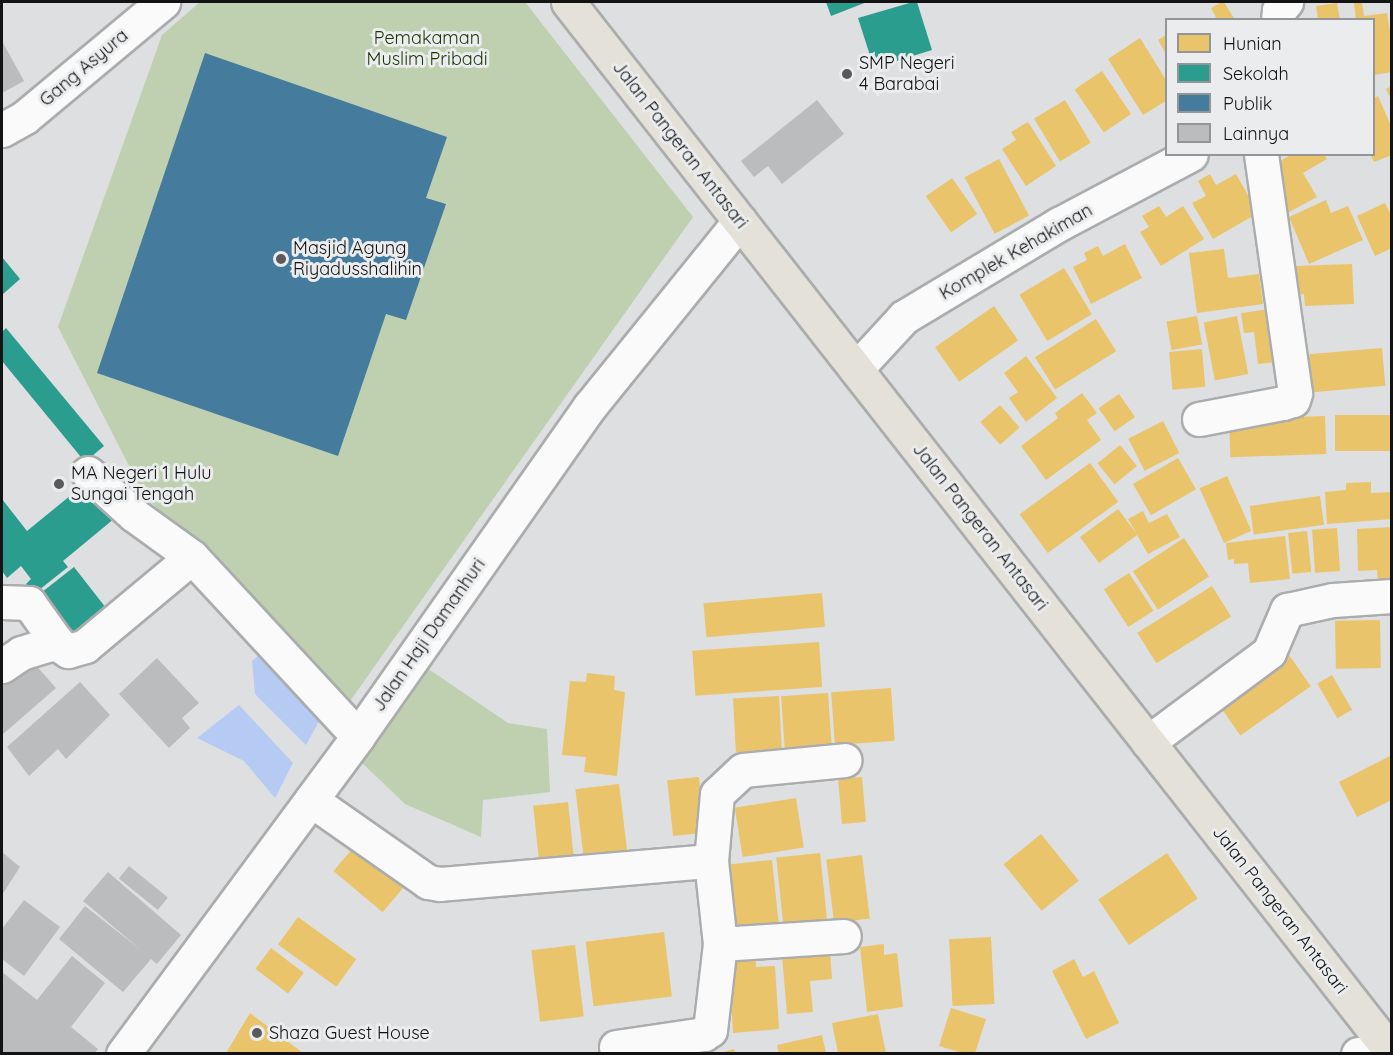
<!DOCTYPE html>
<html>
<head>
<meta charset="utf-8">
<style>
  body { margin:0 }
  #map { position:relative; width:1393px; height:1055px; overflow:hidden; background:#dedfe0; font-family:Quicksand,sans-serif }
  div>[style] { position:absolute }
  .green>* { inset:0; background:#bed0b0 }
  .water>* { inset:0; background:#b5cbf3 }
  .homes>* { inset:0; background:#e9c46a; transform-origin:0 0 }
  .schools>* { inset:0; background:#2a9d8f; transform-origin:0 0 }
  .public>* { inset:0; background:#457b9d }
  .building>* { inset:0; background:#bbbcbd; transform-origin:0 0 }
  .roads { filter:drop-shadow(2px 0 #abacad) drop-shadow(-2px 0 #abacad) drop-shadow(0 2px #abacad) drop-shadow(0 -2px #abacad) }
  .minor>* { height:33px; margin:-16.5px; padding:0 16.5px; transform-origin:16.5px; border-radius:16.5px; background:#fafafa }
  .major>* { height:33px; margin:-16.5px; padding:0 16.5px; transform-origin:16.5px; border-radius:16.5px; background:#e4e1d8 }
  .dots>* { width:16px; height:16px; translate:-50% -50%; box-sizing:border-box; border:3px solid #eaecee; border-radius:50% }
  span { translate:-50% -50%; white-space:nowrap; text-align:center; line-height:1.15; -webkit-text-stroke:6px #eaecee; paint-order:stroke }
  .park-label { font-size:18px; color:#1d3400 }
  .poi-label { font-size:18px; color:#131314 }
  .left { translate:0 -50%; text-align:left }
  .street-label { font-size:18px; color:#131314 }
  .frame { position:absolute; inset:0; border:3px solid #131314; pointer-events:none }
  .legend { position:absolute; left:1165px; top:18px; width:210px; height:138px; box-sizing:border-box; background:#eaecee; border:2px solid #949597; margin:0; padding:8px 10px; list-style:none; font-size:18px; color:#131314 }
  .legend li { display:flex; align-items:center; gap:12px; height:30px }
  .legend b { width:30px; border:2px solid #949597 }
</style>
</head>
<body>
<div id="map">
  <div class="green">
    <div style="clip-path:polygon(200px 2px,525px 2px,693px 217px,350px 701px,144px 495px,58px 327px,162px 35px)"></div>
    <div style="clip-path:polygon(424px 666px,508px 723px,547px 729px,550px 792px,483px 800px,481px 837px,405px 804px,359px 760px)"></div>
  </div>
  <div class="water">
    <div style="clip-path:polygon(263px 652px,323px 714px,306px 745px,255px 694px,252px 661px)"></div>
    <div style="clip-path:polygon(239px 705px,293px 763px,275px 798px,244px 761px,197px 738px)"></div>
  </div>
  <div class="homes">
    <div style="clip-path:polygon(1222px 2px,1224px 2px,1235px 20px,1212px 20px,1216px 17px,1211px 8px)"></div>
    <div style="clip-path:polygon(1362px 2px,1364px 16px,1387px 13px,1392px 44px,1392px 72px,1374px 75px,1374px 20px,1356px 20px,1354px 3px)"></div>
    <div style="clip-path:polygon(1337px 3px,1340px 20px,1318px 20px,1316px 6px)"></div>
    <div style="clip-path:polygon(1166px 35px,1166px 54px,1158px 40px)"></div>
    <div style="clip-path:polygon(1140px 38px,1166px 80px,1166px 101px,1143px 115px,1108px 59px)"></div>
    <div style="left:1102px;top:71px;width:52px;height:33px;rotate:56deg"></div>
    <div style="clip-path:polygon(1392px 86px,1392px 101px,1386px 89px)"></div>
    <div style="clip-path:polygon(1378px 96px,1392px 128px,1392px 155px,1374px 162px,1370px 154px,1374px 154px,1374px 98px)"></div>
    <div style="left:1065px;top:100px;width:50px;height:36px;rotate:59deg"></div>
    <div style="clip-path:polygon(1028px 122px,1056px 166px,1026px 186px,1002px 149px,1016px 140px,1011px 132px)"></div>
    <div style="clip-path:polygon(1292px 154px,1324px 154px,1327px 159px,1303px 173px,1317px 197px,1282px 216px,1269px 190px,1284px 181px,1275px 164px)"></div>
    <div style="left:999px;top:159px;width:64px;height:39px;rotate:62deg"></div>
    <div style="clip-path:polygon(1210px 174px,1216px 185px,1236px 174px,1258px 213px,1213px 239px,1192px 203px,1206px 196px,1198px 181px)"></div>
    <div style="left:952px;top:178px;width:44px;height:32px;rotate:55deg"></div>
    <div style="clip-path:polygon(1326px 200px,1331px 213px,1348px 206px,1363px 240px,1309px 264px,1289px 217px)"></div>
    <div style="clip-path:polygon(1385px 203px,1392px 217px,1392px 248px,1375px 256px,1357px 216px)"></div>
    <div style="clip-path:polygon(1159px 206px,1166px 217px,1183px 206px,1204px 239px,1161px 266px,1140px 232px,1149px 227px,1142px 216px)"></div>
    <div style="clip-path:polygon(1125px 244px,1142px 278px,1091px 304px,1073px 267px,1087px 260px,1084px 253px,1098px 246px,1103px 256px)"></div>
    <div style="clip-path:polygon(1224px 249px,1228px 278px,1259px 274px,1263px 304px,1197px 313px,1189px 253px)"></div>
    <div style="clip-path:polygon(1352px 264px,1354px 304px,1305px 306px,1304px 294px,1296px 295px,1295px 266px)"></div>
    <div style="left:1064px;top:268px;width:54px;height:52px;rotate:59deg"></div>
    <div style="left:994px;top:306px;width:42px;height:72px;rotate:55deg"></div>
    <div style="clip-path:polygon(1270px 309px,1277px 362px,1258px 364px,1254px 332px,1244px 333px,1241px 313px)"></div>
    <div style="left:1197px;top:316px;width:29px;height:31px;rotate:80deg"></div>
    <div style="left:1237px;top:316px;width:59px;height:34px;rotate:79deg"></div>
    <div style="left:1096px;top:319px;width:38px;height:72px;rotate:58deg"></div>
    <div style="left:1382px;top:348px;width:38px;height:73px;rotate:85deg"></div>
    <div style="left:1202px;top:349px;width:38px;height:33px;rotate:85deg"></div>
    <div style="clip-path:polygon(1026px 356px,1057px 398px,1026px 422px,1009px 398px,1018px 392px,1004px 373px)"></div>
    <div style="clip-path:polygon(1082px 393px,1097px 413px,1087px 420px,1101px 440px,1046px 480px,1021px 446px,1058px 418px,1055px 413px)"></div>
    <div style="left:1119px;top:394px;width:28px;height:25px;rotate:55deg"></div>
    <div style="left:1000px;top:405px;width:30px;height:26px;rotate:49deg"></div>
    <div style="left:1392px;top:415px;width:36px;height:57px;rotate:90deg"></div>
    <div style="left:1325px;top:416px;width:38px;height:96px;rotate:88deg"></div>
    <div style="left:1163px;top:421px;width:36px;height:39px;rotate:63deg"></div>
    <div style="left:1120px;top:445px;width:27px;height:29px;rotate:51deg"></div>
    <div style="left:1178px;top:458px;width:36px;height:52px;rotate:60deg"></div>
    <div style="left:1090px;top:463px;width:48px;height:87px;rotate:54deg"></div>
    <div style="left:1227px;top:476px;width:60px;height:30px;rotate:66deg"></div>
    <div style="clip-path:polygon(1371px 482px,1371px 493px,1392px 492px,1392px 519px,1327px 524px,1325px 492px,1346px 490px,1346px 483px)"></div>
    <div style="left:1320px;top:496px;width:29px;height:71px;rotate:82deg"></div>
    <div style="clip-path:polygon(1118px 509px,1137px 534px,1128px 519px,1143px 511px,1149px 523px,1167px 514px,1180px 537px,1148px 554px,1137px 535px,1099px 563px,1080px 537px)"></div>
    <div style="clip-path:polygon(1392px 527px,1392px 580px,1378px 581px,1377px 570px,1358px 571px,1357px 529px)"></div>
    <div style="left:1337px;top:528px;width:43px;height:25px;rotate:86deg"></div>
    <div style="left:1307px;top:531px;width:41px;height:19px;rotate:84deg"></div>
    <div style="clip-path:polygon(1285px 536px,1290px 579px,1250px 583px,1248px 563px,1234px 564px,1234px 559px,1228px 560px,1226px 543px)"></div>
    <div style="left:1184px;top:538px;width:46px;height:61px;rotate:57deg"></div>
    <div style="left:1129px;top:573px;width:45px;height:30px;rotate:57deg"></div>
    <div style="left:1212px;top:586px;width:36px;height:88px;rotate:58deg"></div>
    <div style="left:822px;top:593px;width:34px;height:119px;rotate:85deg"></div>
    <div style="left:1380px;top:620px;width:48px;height:45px;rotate:89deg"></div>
    <div style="left:819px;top:642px;width:45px;height:127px;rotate:86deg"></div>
    <div style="left:1289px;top:655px;width:38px;height:86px;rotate:55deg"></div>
    <div style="clip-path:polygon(587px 673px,615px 676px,614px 690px,625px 692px,617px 776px,584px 772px,586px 757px,562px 755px,570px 681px,586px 682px)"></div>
    <div style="left:1332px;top:675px;width:40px;height:17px;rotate:60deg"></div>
    <div style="left:891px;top:688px;width:53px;height:60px;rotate:86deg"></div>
    <div style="left:828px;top:693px;width:53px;height:47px;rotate:86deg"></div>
    <div style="left:779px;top:696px;width:54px;height:46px;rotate:87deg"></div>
    <div style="clip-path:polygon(1392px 755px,1392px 800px,1357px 817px,1339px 782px)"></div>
    <div style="left:699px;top:777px;width:56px;height:32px;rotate:84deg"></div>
    <div style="left:862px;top:777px;width:45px;height:24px;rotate:85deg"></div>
    <div style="left:619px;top:784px;width:68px;height:44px;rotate:83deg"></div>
    <div style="left:796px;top:798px;width:50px;height:62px;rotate:81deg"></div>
    <div style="left:568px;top:802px;width:56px;height:35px;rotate:84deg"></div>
    <div style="left:1041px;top:834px;width:60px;height:48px;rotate:51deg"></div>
    <div style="left:358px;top:842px;width:64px;height:38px;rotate:40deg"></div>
    <div style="left:820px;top:853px;width:69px;height:44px;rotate:84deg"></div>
    <div style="left:1167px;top:853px;width:55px;height:83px;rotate:56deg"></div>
    <div style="left:862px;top:855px;width:64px;height:36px;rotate:83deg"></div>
    <div style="left:772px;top:860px;width:64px;height:46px;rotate:84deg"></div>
    <div style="left:298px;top:917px;width:72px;height:34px;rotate:36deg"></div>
    <div style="left:664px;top:932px;width:65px;height:79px;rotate:83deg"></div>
    <div style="left:991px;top:937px;width:67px;height:42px;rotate:87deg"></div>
    <div style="clip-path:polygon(884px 944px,884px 955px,897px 953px,903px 1007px,867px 1012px,860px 947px)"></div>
    <div style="left:575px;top:945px;width:72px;height:44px;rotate:83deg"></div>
    <div style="left:271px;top:948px;width:41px;height:26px;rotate:37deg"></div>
    <div style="clip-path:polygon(755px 948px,756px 967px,775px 966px,779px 1029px,733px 1033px,728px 950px)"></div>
    <div style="clip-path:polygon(830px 952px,832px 979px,810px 981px,813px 1012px,787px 1014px,782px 956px)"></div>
    <div style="clip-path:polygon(1074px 959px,1083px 977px,1094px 971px,1119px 1023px,1086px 1039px,1052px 971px)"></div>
    <div style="clip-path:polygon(951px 1008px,986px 1019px,975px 1053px,962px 1053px,939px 1046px)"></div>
    <div style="clip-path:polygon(250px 1013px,303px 1053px,226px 1053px)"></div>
    <div style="clip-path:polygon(878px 1014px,886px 1053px,838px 1053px,832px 1023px)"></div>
    <div style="clip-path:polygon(822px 1035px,826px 1053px,779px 1053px,777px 1045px)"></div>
    <div style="clip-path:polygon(734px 1049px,735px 1053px,720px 1053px)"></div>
  </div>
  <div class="schools">
    <div style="clip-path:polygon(826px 2px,867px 2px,831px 16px)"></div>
    <div style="clip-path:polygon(913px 2px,917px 2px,932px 50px,874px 68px,858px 18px)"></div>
    <div style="clip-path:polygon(2px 257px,20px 279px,2px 295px)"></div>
    <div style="clip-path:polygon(6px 328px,104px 446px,85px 462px,2px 361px,2px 332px)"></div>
    <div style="clip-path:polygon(87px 482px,115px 518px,63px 561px,68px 567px,34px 594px,26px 584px,31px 579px,21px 566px,7px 578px,2px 571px,2px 499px,27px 531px)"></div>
    <div style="left:74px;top:567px;width:60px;height:49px;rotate:52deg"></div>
  </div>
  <div class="public">
    <div style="clip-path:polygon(205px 53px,447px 137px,426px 198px,446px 204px,406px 320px,386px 314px,338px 456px,97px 373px)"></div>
  </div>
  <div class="building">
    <div style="clip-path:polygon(2px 41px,24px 81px,2px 93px)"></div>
    <div style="clip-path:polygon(817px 100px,844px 134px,782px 184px,768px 166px,754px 177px,741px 161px)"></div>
    <div style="clip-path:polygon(25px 653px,56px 688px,2px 735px,2px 671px)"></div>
    <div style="clip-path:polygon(157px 658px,199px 703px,182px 718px,190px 728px,169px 748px,119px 694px)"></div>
    <div style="clip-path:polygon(80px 682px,110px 715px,66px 759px,58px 749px,29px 776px,7px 747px)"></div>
    <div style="clip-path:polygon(2px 852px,20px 867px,2px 895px)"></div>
    <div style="left:129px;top:866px;width:50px;height:16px;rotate:39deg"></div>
    <div style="clip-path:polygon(108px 872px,181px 935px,157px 964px,151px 959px,123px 992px,59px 939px,85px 906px,141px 950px,83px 901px)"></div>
    <div style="clip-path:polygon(24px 900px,60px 927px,24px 976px,2px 959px,2px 929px)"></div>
    <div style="clip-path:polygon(72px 956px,105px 983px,71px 1027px,98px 1049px,94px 1054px,2px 1054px,2px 972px,37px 1000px)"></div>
  </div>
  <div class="roads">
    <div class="minor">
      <div style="left:1278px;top:20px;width:10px;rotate:-84deg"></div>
      <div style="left:1279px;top:10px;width:11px;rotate:-49deg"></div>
      <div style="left:2px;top:130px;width:26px;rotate:-29deg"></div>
      <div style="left:25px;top:117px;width:180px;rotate:-39.8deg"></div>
      <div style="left:856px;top:369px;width:71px;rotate:-47.3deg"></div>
      <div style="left:904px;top:317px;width:181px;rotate:-31deg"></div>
      <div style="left:1059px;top:224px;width:149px;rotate:-27.9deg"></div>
      <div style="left:1199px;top:419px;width:86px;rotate:-10.8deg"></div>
      <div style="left:1283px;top:403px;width:10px;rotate:-17deg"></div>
      <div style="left:1293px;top:400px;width:7px;rotate:-74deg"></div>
      <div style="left:1295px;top:393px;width:241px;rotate:-98.1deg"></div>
      <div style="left:88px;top:473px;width:62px;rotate:42.4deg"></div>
      <div style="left:134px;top:515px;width:72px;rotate:35.9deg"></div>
      <div style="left:192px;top:557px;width:244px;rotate:47.2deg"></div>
      <div style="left:2px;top:602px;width:27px;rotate:2deg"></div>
      <div style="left:29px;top:603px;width:52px;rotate:54.5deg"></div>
      <div style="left:59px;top:645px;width:11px;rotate:34deg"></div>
      <div style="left:68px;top:651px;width:18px;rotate:-16deg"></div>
      <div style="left:85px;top:646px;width:139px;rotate:-39.8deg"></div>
      <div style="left:2px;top:666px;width:23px;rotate:-34deg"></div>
      <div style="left:21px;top:653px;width:38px;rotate:-17deg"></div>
      <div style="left:1148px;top:742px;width:151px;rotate:-36.6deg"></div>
      <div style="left:1269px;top:652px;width:46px;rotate:-66.8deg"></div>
      <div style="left:1287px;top:610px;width:47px;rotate:-12.3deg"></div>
      <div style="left:1333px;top:600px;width:59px;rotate:-3.9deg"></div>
      <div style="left:311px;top:800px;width:143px;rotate:35deg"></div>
      <div style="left:428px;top:882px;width:12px;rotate:9deg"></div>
      <div style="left:440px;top:884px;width:272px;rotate:-4.9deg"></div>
      <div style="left:711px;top:861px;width:67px;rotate:-84.9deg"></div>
      <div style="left:717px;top:794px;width:35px;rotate:-43deg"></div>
      <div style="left:743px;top:770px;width:102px;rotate:-5.6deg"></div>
      <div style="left:711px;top:861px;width:83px;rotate:83.8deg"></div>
      <div style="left:720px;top:944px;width:124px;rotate:-3.7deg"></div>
      <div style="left:616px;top:1047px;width:89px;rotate:-8.4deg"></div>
      <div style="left:704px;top:1034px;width:7px;rotate:-34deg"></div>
      <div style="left:710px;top:1030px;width:87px;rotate:-83.4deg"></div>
      <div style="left:123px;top:1054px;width:395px;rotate:-53.5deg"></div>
      <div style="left:358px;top:736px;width:403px;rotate:-54.9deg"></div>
      <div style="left:590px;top:406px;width:238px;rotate:-51deg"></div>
      <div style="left:1358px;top:1054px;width:33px;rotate:-3deg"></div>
    </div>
    <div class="major">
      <div style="left:568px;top:2px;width:1336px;rotate:51.9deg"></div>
    </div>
  </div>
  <div class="dots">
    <div style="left:847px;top:74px;background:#5a5a5b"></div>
    <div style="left:281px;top:259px;background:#5a5a5b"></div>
    <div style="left:59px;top:484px;background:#5a5a5b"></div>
    <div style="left:257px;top:1033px;background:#5a5a5b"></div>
  </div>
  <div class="park-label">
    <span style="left:427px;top:49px">Pemakaman<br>Muslim Pribadi</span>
  </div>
  <div class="poi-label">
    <span class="left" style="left:859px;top:74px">SMP Negeri<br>4 Barabai</span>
    <span class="left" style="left:293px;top:259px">Masjid Agung<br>Riyadusshalihin</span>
    <span class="left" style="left:71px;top:484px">MA Negeri 1 Hulu<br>Sungai Tengah</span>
    <span class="left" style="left:269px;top:1033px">Shaza Guest House</span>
  </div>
  <div class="street-label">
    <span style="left:84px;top:68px;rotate:-40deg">Gang Asyura</span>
    <span style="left:680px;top:145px;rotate:52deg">Jalan Pangeran Antasari</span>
    <span style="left:1016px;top:252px;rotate:-30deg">Komplek Kehakiman</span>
    <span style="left:980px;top:527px;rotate:52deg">Jalan Pangeran Antasari</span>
    <span style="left:429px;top:635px;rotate:-55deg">Jalan Haji Damanhuri</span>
    <span style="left:1280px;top:910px;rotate:52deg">Jalan Pangeran Antasari</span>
  </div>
  <div class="frame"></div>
  <ul class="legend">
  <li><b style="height:16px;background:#e9c46a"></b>Hunian</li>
  <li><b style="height:16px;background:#2a9d8f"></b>Sekolah</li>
  <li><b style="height:16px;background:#457b9d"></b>Publik</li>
  <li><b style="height:16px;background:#bbbcbd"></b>Lainnya</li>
  </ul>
</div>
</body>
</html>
